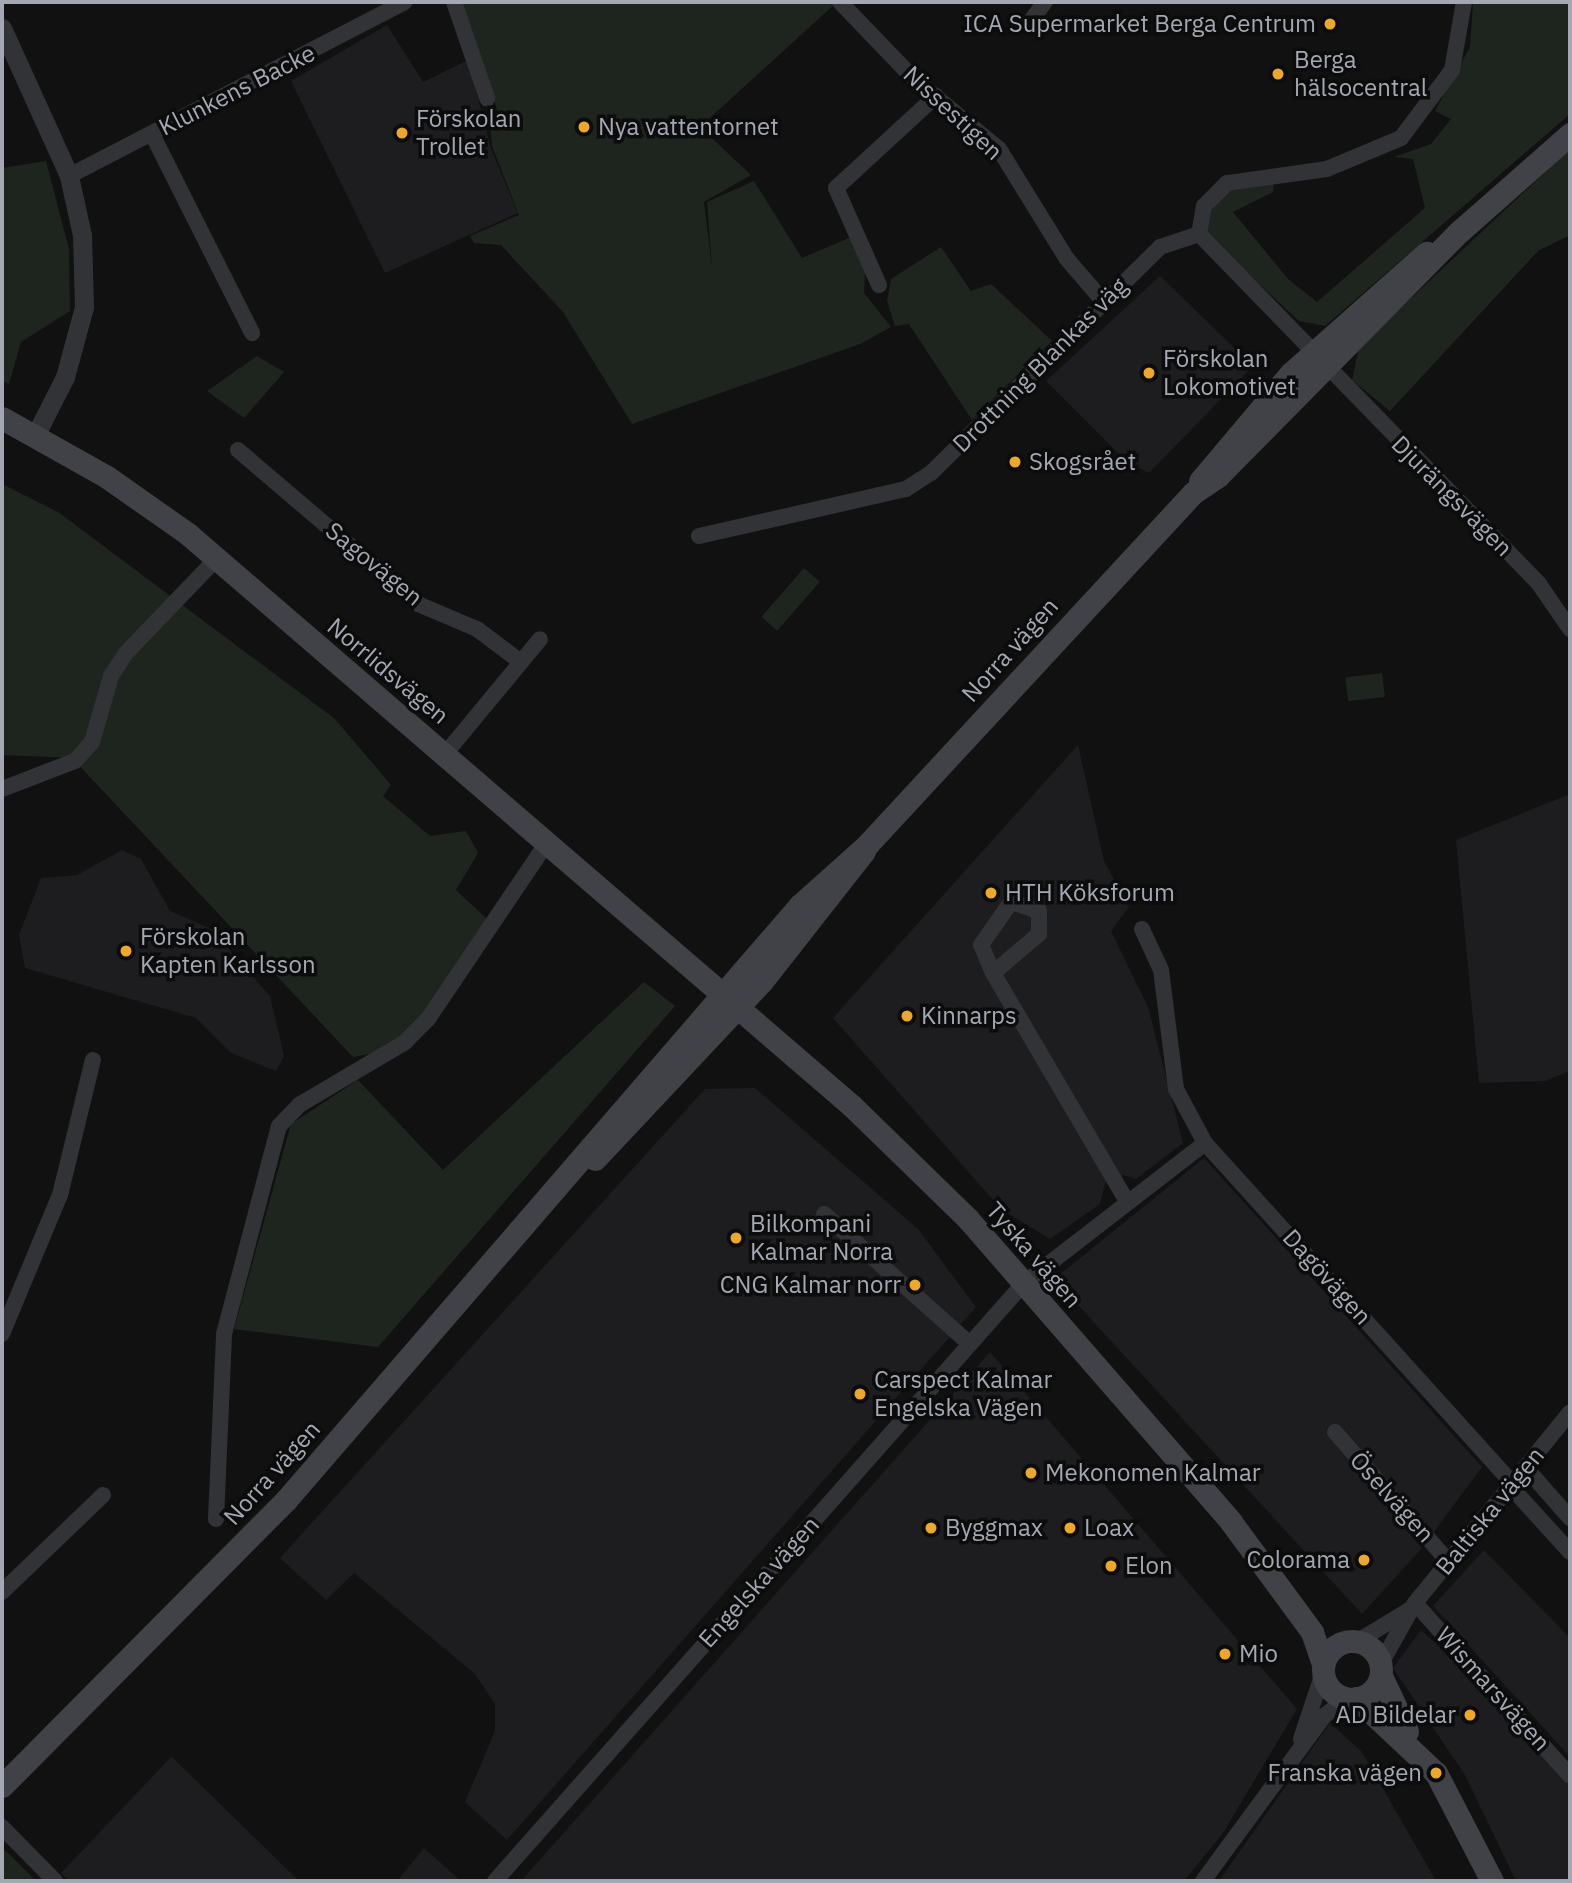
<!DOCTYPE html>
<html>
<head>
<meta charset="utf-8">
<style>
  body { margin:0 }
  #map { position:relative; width:1572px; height:1883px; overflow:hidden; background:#111112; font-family:"IBM Plex Sans",sans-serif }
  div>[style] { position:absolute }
  .built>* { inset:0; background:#1d1d1f }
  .green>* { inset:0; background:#1d251e; transform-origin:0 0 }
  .minor>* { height:16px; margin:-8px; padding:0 8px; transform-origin:8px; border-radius:8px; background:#323337 }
  .tertiary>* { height:19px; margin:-9.5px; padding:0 9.5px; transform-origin:9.5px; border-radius:9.5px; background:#323337 }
  .secondary>* { height:23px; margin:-11.5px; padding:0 11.5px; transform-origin:11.5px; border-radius:11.5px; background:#404247 }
  .secondary>.ring { margin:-11.5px; padding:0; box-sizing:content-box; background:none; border:23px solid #404247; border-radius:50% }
  .dots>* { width:19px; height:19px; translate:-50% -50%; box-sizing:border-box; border:4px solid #0c0c0d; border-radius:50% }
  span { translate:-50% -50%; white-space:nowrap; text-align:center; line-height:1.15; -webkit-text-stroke:7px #0c0c0d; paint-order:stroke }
  .poi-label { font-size:24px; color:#a3a8b3 }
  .right { translate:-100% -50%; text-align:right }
  .left { translate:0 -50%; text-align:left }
  .street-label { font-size:24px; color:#a3a8b3 }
  .frame { position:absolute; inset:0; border:4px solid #a3a8b3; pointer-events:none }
</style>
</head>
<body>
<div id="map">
  <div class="built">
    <div style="clip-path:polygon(387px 25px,423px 82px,468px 60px,491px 149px,518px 213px,385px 273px,291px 81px)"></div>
    <div style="clip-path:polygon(1160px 276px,1253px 366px,1149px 473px,1127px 462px,1046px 381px)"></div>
    <div style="clip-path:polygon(1078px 745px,1104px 861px,1129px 907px,1111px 931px,1148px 1007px,1183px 1143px,1136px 1179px,1123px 1175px,1105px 1183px,1100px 1204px,1050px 1239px,1001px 1209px,833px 1018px)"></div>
    <div style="clip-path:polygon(1570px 794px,1570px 1071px,1545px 1081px,1479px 1083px,1456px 840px)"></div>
    <div style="clip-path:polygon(122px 850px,141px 859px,170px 911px,211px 929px,270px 996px,284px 1056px,276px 1071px,231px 1053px,196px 1018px,25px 968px,19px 935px,41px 878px,77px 875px)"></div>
    <div style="clip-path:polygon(755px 1088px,918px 1229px,976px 1307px,507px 1840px,465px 1802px,495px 1731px,495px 1704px,475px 1674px,354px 1573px,326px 1600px,280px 1558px,705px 1089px)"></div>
    <div style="clip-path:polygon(1204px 1158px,1482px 1467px,1422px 1548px,1362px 1614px,1054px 1279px)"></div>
    <div style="clip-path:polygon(990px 1352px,1297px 1709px,1223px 1833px,1184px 1881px,521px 1881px)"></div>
    <div style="clip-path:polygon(1484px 1550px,1570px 1638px,1570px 1757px,1433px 1606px)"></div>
    <div style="clip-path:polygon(1421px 1630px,1482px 1685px,1570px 1787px,1570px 1881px,1516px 1881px,1465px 1775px,1393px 1668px)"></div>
    <div style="clip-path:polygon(1330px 1723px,1362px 1752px,1436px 1881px,1219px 1881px)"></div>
    <div style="clip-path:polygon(171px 1757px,172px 1757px,299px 1881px,69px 1881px,61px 1873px)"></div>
    <div style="clip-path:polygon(424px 1848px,461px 1881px,397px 1881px)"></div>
  </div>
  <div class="green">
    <div style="clip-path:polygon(461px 2px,837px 2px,700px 127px,751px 175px,704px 202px,712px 267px,707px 202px,754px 181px,802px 258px,851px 237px,865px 271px,864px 293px,891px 327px,860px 344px,632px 424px,563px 312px,501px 245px,474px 243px,470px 236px,519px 215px,492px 146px,490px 118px,520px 119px,499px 115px)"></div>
    <div style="clip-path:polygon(1473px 2px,1570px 2px,1570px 114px,1325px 326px,1299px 321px,1207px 236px,1210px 212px,1228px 191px,1274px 184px,1273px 192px,1233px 212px,1288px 279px,1317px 302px,1425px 208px,1413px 159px,1394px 157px,1431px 144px,1451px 119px,1435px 111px,1470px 47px)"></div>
    <div style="clip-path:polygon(1570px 149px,1570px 235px,1538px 251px,1390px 411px,1352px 380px,1359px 347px)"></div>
    <div style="clip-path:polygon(46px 161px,69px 249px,70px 311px,21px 342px,9px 384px,2px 381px,2px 168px)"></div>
    <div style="clip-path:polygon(941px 247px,971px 291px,991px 284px,1052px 341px,972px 420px,909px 324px,895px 326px,887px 301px,891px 279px)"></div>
    <div style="clip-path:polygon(257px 356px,284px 372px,244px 418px,207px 391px)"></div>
    <div style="clip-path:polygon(2px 484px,58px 512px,335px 719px,391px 785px,383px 796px,430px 836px,466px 831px,478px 853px,456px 890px,489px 921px,417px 1021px,384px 1051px,353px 1057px,72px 758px,2px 755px)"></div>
    <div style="left:804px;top:568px;width:21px;height:65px;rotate:41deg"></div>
    <div style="left:1382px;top:673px;width:24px;height:37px;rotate:83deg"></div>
    <div style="clip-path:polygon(644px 982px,675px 1006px,378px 1347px,234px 1329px,291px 1124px,358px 1080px,443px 1170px)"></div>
    <div style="clip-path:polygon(2px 1849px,6px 1851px,36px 1881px,2px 1881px)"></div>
  </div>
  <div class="minor">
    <div style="left:454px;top:2px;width:102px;rotate:71deg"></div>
    <div style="left:840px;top:2px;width:107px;rotate:46.1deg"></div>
    <div style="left:914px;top:79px;width:110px;rotate:39.5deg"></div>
    <div style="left:999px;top:149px;width:129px;rotate:58.3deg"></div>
    <div style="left:1067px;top:259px;width:57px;rotate:49.3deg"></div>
    <div style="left:1464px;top:2px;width:69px;rotate:100deg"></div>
    <div style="left:1452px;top:70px;width:85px;rotate:126.9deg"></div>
    <div style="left:1401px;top:138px;width:80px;rotate:157.3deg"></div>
    <div style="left:1327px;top:169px;width:101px;rotate:172deg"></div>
    <div style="left:1227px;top:183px;width:33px;rotate:135deg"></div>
    <div style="left:1204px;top:206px;width:28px;rotate:100deg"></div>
    <div style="left:1199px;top:234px;width:488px;rotate:45.8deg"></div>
    <div style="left:1539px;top:584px;width:55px;rotate:55.4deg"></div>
    <div style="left:1028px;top:25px;width:29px;rotate:-54deg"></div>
    <div style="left:152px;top:134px;width:223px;rotate:63.3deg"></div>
    <div style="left:69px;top:176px;width:378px;rotate:-27.4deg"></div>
    <div style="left:879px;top:285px;width:106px;rotate:-113.9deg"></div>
    <div style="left:836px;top:188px;width:136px;rotate:-42.6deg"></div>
    <div style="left:238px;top:450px;width:237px;rotate:40.5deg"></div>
    <div style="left:418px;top:604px;width:64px;rotate:23deg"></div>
    <div style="left:477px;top:629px;width:55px;rotate:36.9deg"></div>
    <div style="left:699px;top:536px;width:212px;rotate:-12.8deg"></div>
    <div style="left:906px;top:489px;width:30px;rotate:-33deg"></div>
    <div style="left:931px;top:473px;width:322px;rotate:-44.6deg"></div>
    <div style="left:1160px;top:247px;width:41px;rotate:-18.4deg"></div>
    <div style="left:445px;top:754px;width:149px;rotate:-50.4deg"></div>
    <div style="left:2px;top:789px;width:78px;rotate:-21deg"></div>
    <div style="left:75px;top:761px;width:25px;rotate:-48deg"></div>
    <div style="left:92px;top:742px;width:69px;rotate:-73.9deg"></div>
    <div style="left:111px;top:676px;width:27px;rotate:-57deg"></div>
    <div style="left:126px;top:653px;width:130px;rotate:-46.2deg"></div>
    <div style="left:1142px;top:929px;width:45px;rotate:65.1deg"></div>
    <div style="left:1161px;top:970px;width:120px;rotate:82.8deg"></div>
    <div style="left:1176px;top:1089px;width:61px;rotate:61.8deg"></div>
    <div style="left:1205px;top:1143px;width:458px;rotate:47.9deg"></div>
    <div style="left:993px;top:973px;width:30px;rotate:-113deg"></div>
    <div style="left:981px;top:945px;width:52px;rotate:-55.1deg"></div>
    <div style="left:1011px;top:902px;width:29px;rotate:18deg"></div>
    <div style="left:1039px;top:911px;width:23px;rotate:90deg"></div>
    <div style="left:1039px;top:934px;width:60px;rotate:139.7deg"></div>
    <div style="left:993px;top:973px;width:264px;rotate:59.6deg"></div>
    <div style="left:824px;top:1214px;width:195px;rotate:41.7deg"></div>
    <div style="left:2px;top:1334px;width:151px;rotate:-67.4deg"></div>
    <div style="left:60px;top:1195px;width:139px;rotate:-76.3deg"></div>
    <div style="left:1335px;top:1432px;width:173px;rotate:48.8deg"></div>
    <div style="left:1525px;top:1467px;width:68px;rotate:48.6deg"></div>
    <div style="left:1510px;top:1486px;width:89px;rotate:47.7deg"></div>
    <div style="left:216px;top:1519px;width:185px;rotate:-87.5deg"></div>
    <div style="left:224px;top:1334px;width:215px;rotate:-75.2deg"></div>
    <div style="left:279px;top:1126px;width:29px;rotate:-46deg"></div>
    <div style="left:299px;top:1105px;width:122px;rotate:-30.6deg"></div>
    <div style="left:404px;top:1043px;width:34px;rotate:-45deg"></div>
    <div style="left:428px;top:1019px;width:215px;rotate:-56deg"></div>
    <div style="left:2px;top:1592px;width:140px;rotate:-43.8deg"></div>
    <div style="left:1415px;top:1603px;width:232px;rotate:48.1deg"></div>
    <div style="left:1358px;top:1641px;width:62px;rotate:-31.1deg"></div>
    <div style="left:1380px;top:1665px;width:71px;rotate:-60.6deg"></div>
    <div style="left:1415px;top:1603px;width:246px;rotate:-50.9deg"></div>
    <div style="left:1301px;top:1739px;width:70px;rotate:-71.6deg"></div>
    <div style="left:2px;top:1827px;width:76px;rotate:45.5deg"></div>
    <div style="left:495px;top:1881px;width:798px;rotate:-48.5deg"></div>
    <div style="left:1024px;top:1283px;width:229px;rotate:-37.7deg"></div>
    <div style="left:1203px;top:1881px;width:205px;rotate:-53.7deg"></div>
    <div style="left:1324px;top:1716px;width:30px;rotate:-37deg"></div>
  </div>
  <div class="tertiary">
    <div style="left:2px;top:28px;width:162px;rotate:65.6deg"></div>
    <div style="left:69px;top:176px;width:60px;rotate:77.6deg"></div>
    <div style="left:82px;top:235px;width:72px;rotate:88.4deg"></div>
    <div style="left:84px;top:307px;width:73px;rotate:105.2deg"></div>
    <div style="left:65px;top:377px;width:64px;rotate:117deg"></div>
  </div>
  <div class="secondary">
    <div style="left:2px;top:418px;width:120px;rotate:29.3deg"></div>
    <div style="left:107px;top:477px;width:99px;rotate:35.1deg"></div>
    <div style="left:188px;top:534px;width:876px;rotate:40.74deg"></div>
    <div style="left:852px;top:1106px;width:162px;rotate:44.2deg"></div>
    <div style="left:968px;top:1219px;width:401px;rotate:49deg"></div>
    <div style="left:1231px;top:1522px;width:137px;rotate:53.6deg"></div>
    <div style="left:1312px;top:1632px;width:34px;rotate:71deg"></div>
    <div style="left:1200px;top:481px;width:141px;rotate:-49.9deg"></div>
    <div style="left:1291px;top:373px;width:181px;rotate:-41.6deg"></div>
    <div style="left:595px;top:1159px;width:245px;rotate:-46.8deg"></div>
    <div style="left:763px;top:980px;width:164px;rotate:-51.9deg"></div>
    <div class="ring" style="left:1323px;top:1641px;width:35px;height:35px"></div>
    <div style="left:1381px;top:1676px;width:61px;rotate:64.7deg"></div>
    <div style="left:1356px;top:1698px;width:110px;rotate:43.2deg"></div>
    <div style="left:1436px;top:1773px;width:122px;rotate:62.6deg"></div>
    <div style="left:2px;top:1786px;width:403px;rotate:-45.2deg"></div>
    <div style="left:286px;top:1500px;width:786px;rotate:-49.18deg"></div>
    <div style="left:800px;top:905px;width:90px;rotate:-41.8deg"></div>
    <div style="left:867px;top:845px;width:480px;rotate:-47.2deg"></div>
    <div style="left:1193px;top:493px;width:30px;rotate:-34deg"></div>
    <div style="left:1218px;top:476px;width:344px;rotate:-45.4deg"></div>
    <div style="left:1460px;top:231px;width:147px;rotate:-41.4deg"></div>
  </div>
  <div class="dots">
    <div style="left:1330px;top:24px;background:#eca72f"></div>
    <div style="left:1278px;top:74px;background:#eca72f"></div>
    <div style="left:584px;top:127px;background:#eca72f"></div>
    <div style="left:402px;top:133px;background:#eca72f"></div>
    <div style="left:1149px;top:373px;background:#eca72f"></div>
    <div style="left:1015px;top:462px;background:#eca72f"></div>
    <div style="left:991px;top:893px;background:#eca72f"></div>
    <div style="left:126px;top:951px;background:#eca72f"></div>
    <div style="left:907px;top:1016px;background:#eca72f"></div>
    <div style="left:736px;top:1238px;background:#eca72f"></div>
    <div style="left:915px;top:1285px;background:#eca72f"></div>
    <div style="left:860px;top:1394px;background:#eca72f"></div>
    <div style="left:1031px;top:1473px;background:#eca72f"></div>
    <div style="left:931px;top:1528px;background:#eca72f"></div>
    <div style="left:1070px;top:1528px;background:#eca72f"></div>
    <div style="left:1364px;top:1560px;background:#eca72f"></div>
    <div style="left:1111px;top:1566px;background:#eca72f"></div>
    <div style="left:1225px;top:1654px;background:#eca72f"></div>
    <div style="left:1470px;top:1715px;background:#eca72f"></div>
    <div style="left:1436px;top:1773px;background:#eca72f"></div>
  </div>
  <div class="poi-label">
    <span class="right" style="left:1316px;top:24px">ICA Supermarket Berga Centrum</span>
    <span class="left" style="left:1294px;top:74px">Berga<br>hälsocentral</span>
    <span class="left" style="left:416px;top:133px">Förskolan<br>Trollet</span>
    <span class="left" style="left:598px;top:127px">Nya vattentornet</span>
    <span class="left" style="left:1163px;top:373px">Förskolan<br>Lokomotivet</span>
    <span class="left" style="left:1029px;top:462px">Skogsrået</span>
    <span class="left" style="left:1005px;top:893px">HTH Köksforum</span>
    <span class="left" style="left:140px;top:951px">Förskolan<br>Kapten Karlsson</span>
    <span class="left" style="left:921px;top:1016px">Kinnarps</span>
    <span class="left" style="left:750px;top:1238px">Bilkompani<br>Kalmar Norra</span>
    <span class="right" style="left:901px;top:1285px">CNG Kalmar norr</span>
    <span class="left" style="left:874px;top:1394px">Carspect Kalmar<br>Engelska Vägen</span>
    <span class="left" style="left:1045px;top:1473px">Mekonomen Kalmar</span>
    <span class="left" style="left:945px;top:1528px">Byggmax</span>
    <span class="left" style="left:1084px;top:1528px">Loax</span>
    <span class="right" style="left:1350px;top:1560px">Colorama</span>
    <span class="left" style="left:1125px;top:1566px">Elon</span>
    <span class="left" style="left:1239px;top:1654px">Mio</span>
    <span class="right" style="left:1456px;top:1715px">AD Bildelar</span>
    <span class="right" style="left:1422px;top:1773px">Franska vägen</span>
  </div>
  <div class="street-label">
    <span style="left:237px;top:90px;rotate:-27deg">Klunkens Backe</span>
    <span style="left:953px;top:113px;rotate:43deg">Nissestigen</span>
    <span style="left:1040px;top:365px;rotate:-45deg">Drottning Blankas väg</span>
    <span style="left:1452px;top:496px;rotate:45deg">Djurängsvägen</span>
    <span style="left:374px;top:564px;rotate:39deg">Sagovägen</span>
    <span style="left:1010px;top:650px;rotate:-48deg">Norra vägen</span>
    <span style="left:388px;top:671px;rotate:40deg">Norrlidsvägen</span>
    <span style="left:1034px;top:1255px;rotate:49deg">Tyska vägen</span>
    <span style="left:1327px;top:1277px;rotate:48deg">Dagövägen</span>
    <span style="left:272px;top:1473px;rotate:-48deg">Norra vägen</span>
    <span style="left:1392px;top:1497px;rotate:48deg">Öselvägen</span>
    <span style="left:1490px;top:1511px;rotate:-51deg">Baltiska vägen</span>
    <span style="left:759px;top:1582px;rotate:-48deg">Engelska vägen</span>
    <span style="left:1493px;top:1689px;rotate:48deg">Wismarsvägen</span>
  </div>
  <div class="frame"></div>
</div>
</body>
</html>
